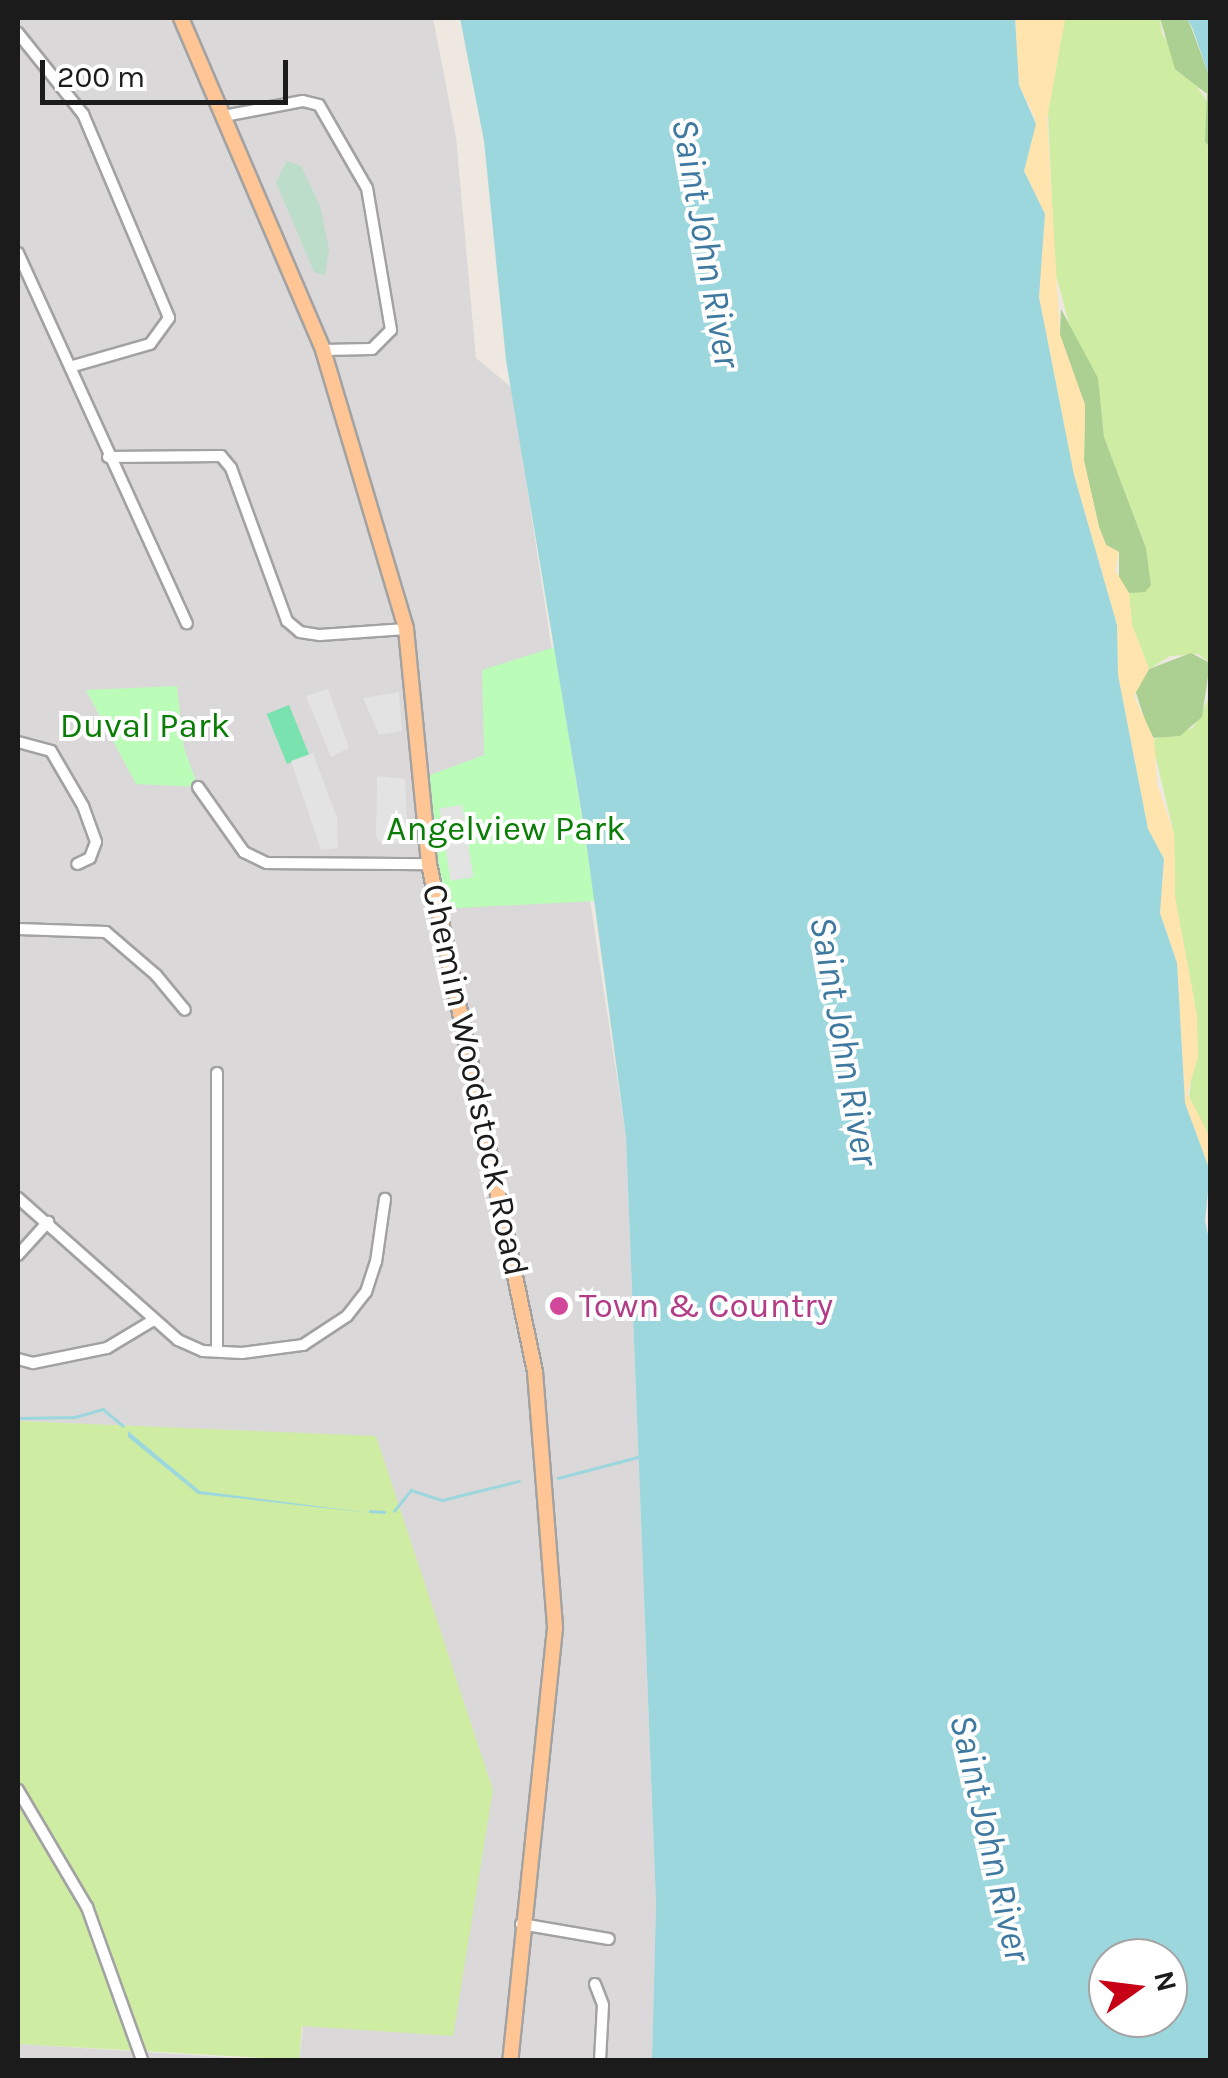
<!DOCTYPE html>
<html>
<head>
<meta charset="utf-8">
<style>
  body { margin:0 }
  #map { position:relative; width:1228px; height:2078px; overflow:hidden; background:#eee8e0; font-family:Karla,sans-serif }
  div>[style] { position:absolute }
  .residential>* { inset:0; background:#dad8d8 }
  .grass>* { inset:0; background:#ceeca2 }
  .forest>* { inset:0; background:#abd092 }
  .wetland>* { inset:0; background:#bcddca }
  .sand>* { inset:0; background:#ffe5ad }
  .park>* { inset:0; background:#bbfcb9 }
  .pitch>* { inset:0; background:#79e2ae; transform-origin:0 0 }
  .parking>* { inset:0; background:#e3e3e3; transform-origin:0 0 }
  .water>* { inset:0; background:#9dd7de }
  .stream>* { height:2.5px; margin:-1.25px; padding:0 1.25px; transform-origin:1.25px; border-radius:1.25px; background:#9dd7de }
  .roads { filter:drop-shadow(2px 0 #a2a2a2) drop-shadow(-2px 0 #a2a2a2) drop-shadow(0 2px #a2a2a2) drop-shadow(0 -2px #a2a2a2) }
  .minor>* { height:10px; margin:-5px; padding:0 5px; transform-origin:5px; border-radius:5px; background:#fff }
  .major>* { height:14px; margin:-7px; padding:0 7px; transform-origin:7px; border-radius:7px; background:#ffc594 }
  .dots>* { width:28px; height:28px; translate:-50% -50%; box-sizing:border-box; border:5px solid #fff; border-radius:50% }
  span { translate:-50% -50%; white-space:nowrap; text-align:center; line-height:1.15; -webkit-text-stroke:8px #fff; paint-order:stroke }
  .park-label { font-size:35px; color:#097d05 }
  .street-label { font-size:35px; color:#1b1b1b }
  .hotel-label { font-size:35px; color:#b23c85 }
  .left { translate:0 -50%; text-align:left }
  .water-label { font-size:38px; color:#3f799f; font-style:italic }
  .frame { position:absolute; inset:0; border:20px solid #1b1b1b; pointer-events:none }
  .north { position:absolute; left:1088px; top:1938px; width:100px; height:100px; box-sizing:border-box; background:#fff; border:2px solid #a4a4a4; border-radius:50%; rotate:76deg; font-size:28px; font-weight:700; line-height:40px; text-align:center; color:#1b1b1b }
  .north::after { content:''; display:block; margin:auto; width:35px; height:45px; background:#c70016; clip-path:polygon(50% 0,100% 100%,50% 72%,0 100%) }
  .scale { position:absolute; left:40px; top:60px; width:248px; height:45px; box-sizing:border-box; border:5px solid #1b1b1b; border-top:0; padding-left:12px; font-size:30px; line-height:35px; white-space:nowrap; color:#1b1b1b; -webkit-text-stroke:8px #fff; paint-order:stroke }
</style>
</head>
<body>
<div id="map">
  <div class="residential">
    <div style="clip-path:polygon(18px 18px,433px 18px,456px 137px,476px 358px,512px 388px,626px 1137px,656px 1904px,652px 2060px,299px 2060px,377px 1437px,18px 1421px)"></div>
    <div style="clip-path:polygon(18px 2044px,192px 2055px,265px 2060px,18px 2060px)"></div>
  </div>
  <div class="grass">
    <div style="clip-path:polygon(1065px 18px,1160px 18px,1162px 34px,1210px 106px,1205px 141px,1210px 147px,1210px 663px,1198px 654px,1170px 656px,1149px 669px,1132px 625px,1129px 593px,1151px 585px,1146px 548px,1104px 437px,1098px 378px,1074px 342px,1055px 271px,1048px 111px)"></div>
    <div style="clip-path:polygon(1210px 696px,1210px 1137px,1189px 1101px,1197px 1016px,1175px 897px,1174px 834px,1153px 746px,1154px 739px,1193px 728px)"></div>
    <div style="clip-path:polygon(18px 1421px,376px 1436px,493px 1790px,453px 2036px,302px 2026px,299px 2060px,18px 2044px)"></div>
  </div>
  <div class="forest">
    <div style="clip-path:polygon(1160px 18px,1187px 18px,1191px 27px,1210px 78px,1210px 147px,1205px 142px,1207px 94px,1175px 69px)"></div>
    <div style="clip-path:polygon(1061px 309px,1098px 378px,1104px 437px,1146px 548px,1151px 585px,1145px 592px,1129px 593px,1119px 580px,1119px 552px,1106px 545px,1099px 527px,1084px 461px,1085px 405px,1060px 335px)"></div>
    <div style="clip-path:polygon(1191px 653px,1210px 663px,1202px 717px,1180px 736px,1151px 738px,1135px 690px,1149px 669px)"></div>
  </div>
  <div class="wetland">
    <div style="clip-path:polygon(287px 161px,301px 166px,320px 206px,329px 249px,325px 275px,314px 272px,276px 182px)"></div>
  </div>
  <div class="sand">
    <div style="clip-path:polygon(1015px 18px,1065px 18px,1047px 119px,1060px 335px,1085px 405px,1084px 461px,1099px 527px,1106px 545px,1119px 552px,1115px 570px,1129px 593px,1132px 625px,1149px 669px,1134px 696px,1154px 739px,1157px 784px,1174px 834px,1175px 897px,1197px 1016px,1198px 1057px,1187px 1093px,1210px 1137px,1210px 1174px,1185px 1103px,1177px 963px,1160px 913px,1164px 859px,1148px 829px,1118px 675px,1117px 625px,1074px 475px,1039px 297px,1045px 214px,1024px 171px,1035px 118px,1019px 85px)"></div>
  </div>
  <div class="park">
    <div style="clip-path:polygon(555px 647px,595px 901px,439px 909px,422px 778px,484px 755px,482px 670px)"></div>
    <div style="clip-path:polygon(177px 686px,184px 748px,198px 787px,136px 784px,86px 690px)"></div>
  </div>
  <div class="pitch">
    <div style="left:289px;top:705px;width:54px;height:24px;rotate:68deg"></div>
  </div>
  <div class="parking">
    <div style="clip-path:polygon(328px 689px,349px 748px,331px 757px,306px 696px)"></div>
    <div style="clip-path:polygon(399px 692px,402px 731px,379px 735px,363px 698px)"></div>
    <div style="clip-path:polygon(313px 753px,337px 818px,338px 848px,321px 850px,291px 761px)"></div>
    <div style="clip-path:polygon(377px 776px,405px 779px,408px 842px,382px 845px,376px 836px)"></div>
    <div style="left:462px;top:805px;width:73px;height:23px;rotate:81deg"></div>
  </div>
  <div class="water">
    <div style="clip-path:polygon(evenodd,460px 18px,1015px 18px,1019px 85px,1036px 124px,1024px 171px,1045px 214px,1039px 297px,1074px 475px,1117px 625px,1118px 675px,1148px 829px,1164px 859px,1160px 913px,1177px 963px,1185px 1103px,1210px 1171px,1205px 1221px,1210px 1244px,1210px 2060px,652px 2060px,656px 1904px,626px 1137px,585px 833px,506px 360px,484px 141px,460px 18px,1108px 1958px,1168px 1958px,1168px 2018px,1108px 2018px,1108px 1958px)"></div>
    <div style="clip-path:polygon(1187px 18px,1210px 18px,1210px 78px,1192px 27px)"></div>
    <div style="clip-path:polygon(128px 1431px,200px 1491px,371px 1513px,198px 1494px,128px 1437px)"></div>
  </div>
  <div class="stream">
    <div style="left:18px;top:1418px;width:57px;rotate:-1deg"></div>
    <div style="left:75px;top:1417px;width:29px;rotate:-16deg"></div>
    <div style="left:103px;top:1409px;width:26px;rotate:40deg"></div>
    <div style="left:558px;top:1478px;width:83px;rotate:-14.7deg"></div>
    <div style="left:370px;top:1511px;width:14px;rotate:4deg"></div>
    <div style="left:394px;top:1511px;width:27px;rotate:-51deg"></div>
    <div style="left:411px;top:1490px;width:33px;rotate:18deg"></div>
    <div style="left:442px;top:1500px;width:79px;rotate:-13.9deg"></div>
  </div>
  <div class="roads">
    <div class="minor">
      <div style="left:18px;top:33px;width:104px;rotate:51.3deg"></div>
      <div style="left:83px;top:114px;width:221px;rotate:67.1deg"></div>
      <div style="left:169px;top:318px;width:32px;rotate:126deg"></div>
      <div style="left:150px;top:344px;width:83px;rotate:164deg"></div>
      <div style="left:224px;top:116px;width:80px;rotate:-10.8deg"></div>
      <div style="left:303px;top:101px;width:16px;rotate:14deg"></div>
      <div style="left:319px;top:105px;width:96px;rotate:60deg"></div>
      <div style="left:367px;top:188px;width:144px;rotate:80.4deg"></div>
      <div style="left:391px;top:330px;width:27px;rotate:135deg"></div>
      <div style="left:372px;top:349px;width:49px;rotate:178.8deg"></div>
      <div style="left:18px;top:253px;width:407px;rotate:65.5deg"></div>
      <div style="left:108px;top:457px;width:113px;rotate:-0.5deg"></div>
      <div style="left:221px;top:456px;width:16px;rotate:50deg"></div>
      <div style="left:231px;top:468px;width:163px;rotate:69.9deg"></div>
      <div style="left:287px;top:621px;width:17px;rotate:40deg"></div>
      <div style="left:300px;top:632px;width:20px;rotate:9deg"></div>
      <div style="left:320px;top:635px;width:86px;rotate:-4deg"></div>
      <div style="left:18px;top:742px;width:34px;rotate:15deg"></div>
      <div style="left:51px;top:751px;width:64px;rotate:59.8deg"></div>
      <div style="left:83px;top:806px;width:38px;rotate:70deg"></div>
      <div style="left:96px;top:842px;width:17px;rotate:111deg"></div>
      <div style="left:90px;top:858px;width:14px;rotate:155deg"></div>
      <div style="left:198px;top:787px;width:80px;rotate:54.7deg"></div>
      <div style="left:244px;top:852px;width:25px;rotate:26deg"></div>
      <div style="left:267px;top:863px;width:162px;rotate:0.4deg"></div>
      <div style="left:18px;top:929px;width:88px;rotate:2deg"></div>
      <div style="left:106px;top:932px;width:66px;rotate:40.7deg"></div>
      <div style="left:156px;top:975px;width:45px;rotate:50.4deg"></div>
      <div style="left:18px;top:1198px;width:214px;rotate:41.6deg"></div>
      <div style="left:178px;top:1340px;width:27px;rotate:24deg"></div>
      <div style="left:203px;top:1351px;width:39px;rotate:3deg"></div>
      <div style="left:242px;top:1353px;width:62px;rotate:-7.5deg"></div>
      <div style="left:303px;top:1345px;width:53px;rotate:-33.4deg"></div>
      <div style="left:347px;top:1316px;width:31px;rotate:-52deg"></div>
      <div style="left:366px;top:1292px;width:32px;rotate:-72deg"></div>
      <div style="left:376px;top:1262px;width:64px;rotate:-81.9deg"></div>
      <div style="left:18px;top:1255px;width:45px;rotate:-47.7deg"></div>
      <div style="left:217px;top:1351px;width:278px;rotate:-90deg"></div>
      <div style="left:18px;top:1359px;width:16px;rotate:15deg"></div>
      <div style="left:33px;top:1363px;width:76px;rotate:-11.5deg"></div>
      <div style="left:107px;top:1348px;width:52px;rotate:-31deg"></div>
      <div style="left:18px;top:1790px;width:136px;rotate:59.5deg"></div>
      <div style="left:87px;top:1907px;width:163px;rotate:70.2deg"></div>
      <div style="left:521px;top:1924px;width:89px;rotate:9.7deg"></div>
      <div style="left:595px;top:1984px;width:22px;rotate:69deg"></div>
      <div style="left:603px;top:2005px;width:55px;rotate:93.1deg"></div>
    </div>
    <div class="major">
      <div style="left:181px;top:18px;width:361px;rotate:66.8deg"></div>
      <div style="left:323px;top:350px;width:291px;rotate:73.4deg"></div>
      <div style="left:406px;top:629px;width:236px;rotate:84.4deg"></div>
      <div style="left:429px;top:864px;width:519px;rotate:78.21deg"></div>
      <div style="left:535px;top:1372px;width:257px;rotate:85.5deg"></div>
      <div style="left:555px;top:1628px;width:434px;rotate:95.9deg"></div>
    </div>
  </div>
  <div class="dots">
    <div style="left:559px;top:1306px;background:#d1479c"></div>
  </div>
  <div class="park-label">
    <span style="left:145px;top:726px">Duval Park</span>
    <span style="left:506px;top:829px">Angelview Park</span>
  </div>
  <div class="street-label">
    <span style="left:475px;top:1080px;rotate:78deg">Chemin Woodstock Road</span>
  </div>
  <div class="hotel-label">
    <span class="left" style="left:579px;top:1306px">Town &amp; Country</span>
  </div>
  <div class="water-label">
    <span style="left:706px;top:243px;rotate:80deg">Saint John River</span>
    <span style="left:844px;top:1041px;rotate:80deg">Saint John River</span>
    <span style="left:990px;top:1838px;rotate:77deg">Saint John River</span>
  </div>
  <div class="frame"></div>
  <div class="north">N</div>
  <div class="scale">200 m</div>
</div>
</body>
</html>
